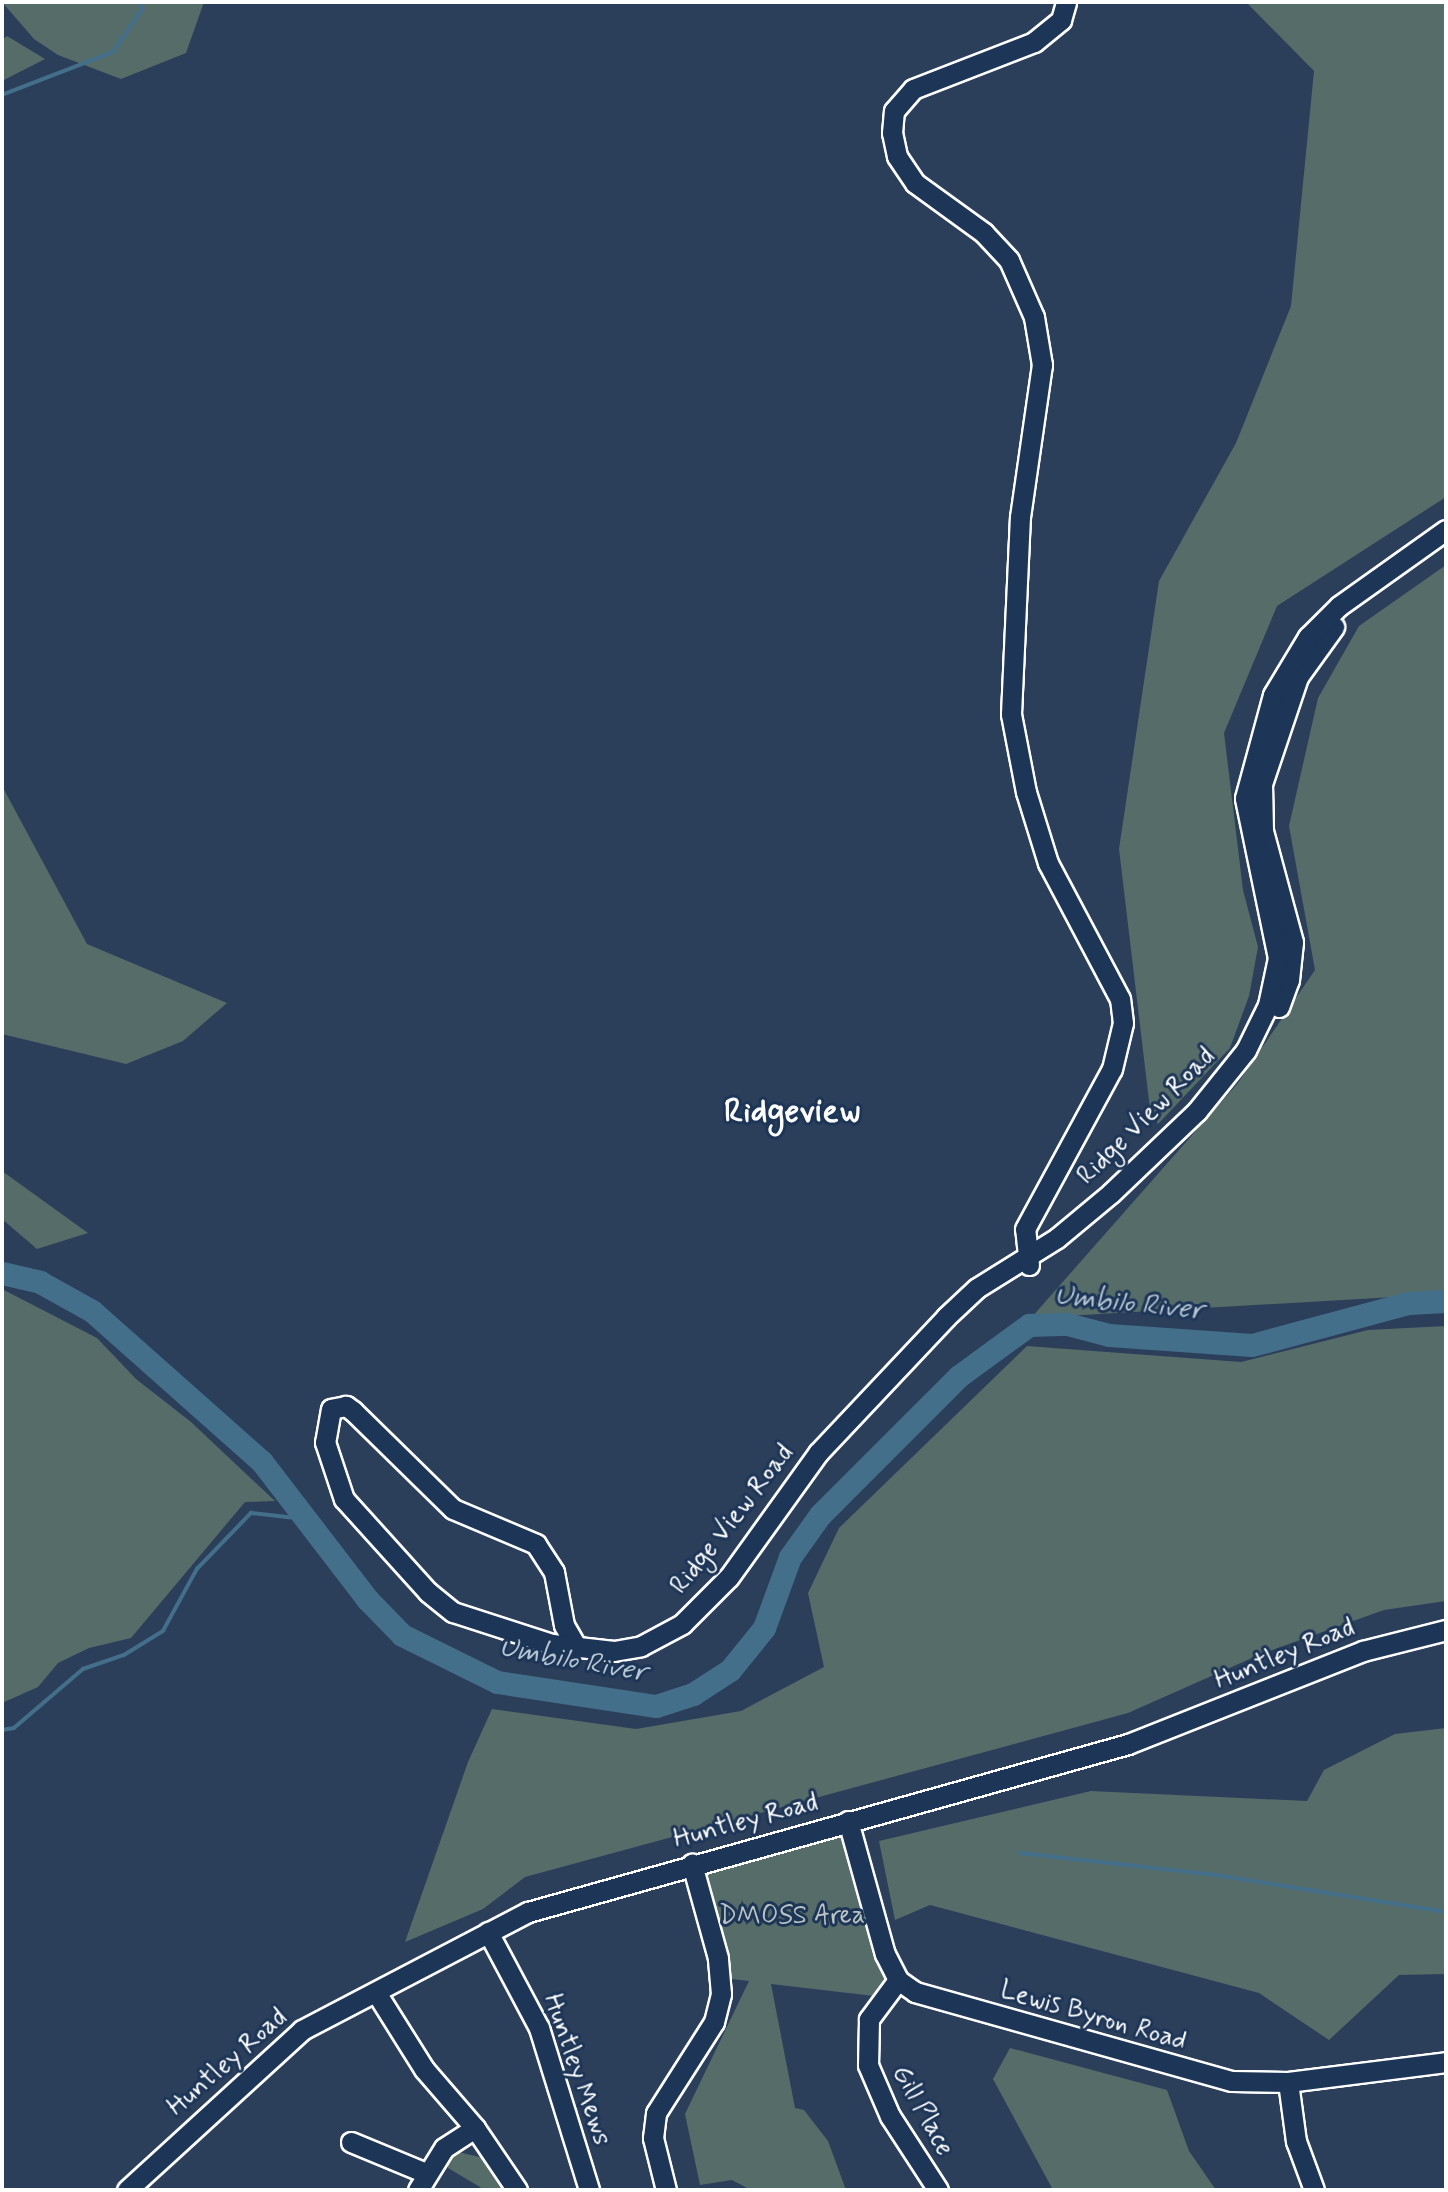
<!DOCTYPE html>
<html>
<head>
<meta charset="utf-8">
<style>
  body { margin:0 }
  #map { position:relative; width:1448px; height:2192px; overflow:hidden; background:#2b3f5b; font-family:Mynerve,sans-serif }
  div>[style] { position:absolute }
  .green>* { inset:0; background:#566c68 }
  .stream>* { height:3.5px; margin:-1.75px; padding:0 1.75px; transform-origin:1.75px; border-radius:1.75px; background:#446f8b }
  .river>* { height:23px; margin:-11.5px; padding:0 11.5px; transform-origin:11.5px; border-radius:11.5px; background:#446f8b }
  .roads { filter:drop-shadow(2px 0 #fff) drop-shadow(-2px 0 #fff) drop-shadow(0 2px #fff) drop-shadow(0 -2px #fff) }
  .minor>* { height:19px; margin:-9.5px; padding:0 9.5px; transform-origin:9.5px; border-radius:9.5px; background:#1d3557 }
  span { translate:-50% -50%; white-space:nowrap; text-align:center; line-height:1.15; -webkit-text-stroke:6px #1d3557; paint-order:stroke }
  .street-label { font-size:26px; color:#fff }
  .park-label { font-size:26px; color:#bbc4c3 }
  .water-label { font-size:28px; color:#b4c5d1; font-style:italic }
  .district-label { font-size:33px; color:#fff; font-weight:700 }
  .frame { position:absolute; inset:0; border:4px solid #fff; pointer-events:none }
</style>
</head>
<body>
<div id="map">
  <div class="green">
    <div style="clip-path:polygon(2px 2px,204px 2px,186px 53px,121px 79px,58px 55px,34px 39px)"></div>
    <div style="clip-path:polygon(1246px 2px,1446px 2px,1446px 497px,1277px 606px,1224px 733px,1243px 890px,1258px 947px,1249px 996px,1230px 1048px,1158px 1124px,1150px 1109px,1119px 849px,1159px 581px,1236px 443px,1291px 306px,1314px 71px)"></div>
    <div style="clip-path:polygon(7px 36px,45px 59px,2px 81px,2px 40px)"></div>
    <div style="clip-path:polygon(1446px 565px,1446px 1294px,1031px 1318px,1238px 1083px,1315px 970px,1289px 826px,1318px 698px,1359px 626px)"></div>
    <div style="clip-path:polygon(2px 786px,87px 944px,227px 1003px,183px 1041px,126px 1064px,2px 1034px)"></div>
    <div style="clip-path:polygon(2px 1171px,88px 1233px,37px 1249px,2px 1219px)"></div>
    <div style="clip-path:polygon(2px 1289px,97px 1338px,136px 1379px,191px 1422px,275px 1501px,245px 1502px,131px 1638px,89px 1648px,58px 1663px,38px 1687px,2px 1703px)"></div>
    <div style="clip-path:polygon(1446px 1326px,1446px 1601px,1384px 1610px,1261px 1654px,1128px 1713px,525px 1877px,483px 1909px,405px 1942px,468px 1762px,492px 1709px,636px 1729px,741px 1711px,824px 1667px,808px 1593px,839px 1528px,1027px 1346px,1241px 1362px,1368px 1330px)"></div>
    <div style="clip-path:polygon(1446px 1728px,1446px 1974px,1399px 1975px,1329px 2040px,1259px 1993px,930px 1905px,895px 1920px,879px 1841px,1091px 1791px,1307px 1801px,1324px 1770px,1395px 1734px)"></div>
    <div style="clip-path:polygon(841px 1832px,873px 1955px,889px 1980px,874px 1996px,771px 1984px,795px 2108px,804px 2110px,828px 2141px,846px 2190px,751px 2190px,732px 2180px,700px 2185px,685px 2114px,749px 1981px,732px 1979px,702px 1869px)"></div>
    <div style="clip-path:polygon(1010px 2048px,1167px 2090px,1189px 2151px,1216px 2190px,1053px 2190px,993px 2079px)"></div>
    <div style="clip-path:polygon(458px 2152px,484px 2158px,502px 2190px,485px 2190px,448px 2168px,448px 2157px)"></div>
  </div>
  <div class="stream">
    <div style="left:2px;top:95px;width:119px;rotate:-21.2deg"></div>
    <div style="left:113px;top:52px;width:52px;rotate:-56deg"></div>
    <div style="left:142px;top:9px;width:8px;rotate:-113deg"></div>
    <div style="left:2px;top:1730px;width:12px;rotate:-9deg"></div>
    <div style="left:14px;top:1728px;width:91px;rotate:-40.5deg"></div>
    <div style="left:83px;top:1669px;width:43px;rotate:-18.9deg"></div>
    <div style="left:124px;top:1655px;width:46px;rotate:-31.6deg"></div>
    <div style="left:163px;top:1631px;width:71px;rotate:-61.3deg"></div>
    <div style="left:197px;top:1569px;width:78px;rotate:-46deg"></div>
    <div style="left:251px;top:1513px;width:54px;rotate:6.3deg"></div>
    <div style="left:1020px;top:1853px;width:197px;rotate:6.4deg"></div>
    <div style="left:1216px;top:1875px;width:233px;rotate:9.1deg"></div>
  </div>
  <div class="river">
    <div style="left:2px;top:1273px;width:39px;rotate:13deg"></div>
    <div style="left:40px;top:1282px;width:60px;rotate:29.1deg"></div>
    <div style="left:92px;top:1311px;width:227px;rotate:41.6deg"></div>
    <div style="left:262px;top:1462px;width:173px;rotate:52.5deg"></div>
    <div style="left:367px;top:1599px;width:50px;rotate:45.8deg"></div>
    <div style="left:402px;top:1635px;width:106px;rotate:26.3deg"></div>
    <div style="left:497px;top:1682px;width:161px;rotate:8.6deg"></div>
    <div style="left:656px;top:1706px;width:39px;rotate:-18deg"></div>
    <div style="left:693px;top:1694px;width:44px;rotate:-33deg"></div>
    <div style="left:730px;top:1670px;width:54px;rotate:-51deg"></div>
    <div style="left:764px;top:1628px;width:76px;rotate:-69.9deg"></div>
    <div style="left:790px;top:1557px;width:52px;rotate:-54.5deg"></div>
    <div style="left:820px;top:1515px;width:197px;rotate:-45deg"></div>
    <div style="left:959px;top:1376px;width:87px;rotate:-36.1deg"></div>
    <div style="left:1029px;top:1325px;width:38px;rotate:-2deg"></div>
    <div style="left:1067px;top:1324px;width:43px;rotate:14.7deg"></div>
    <div style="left:1109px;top:1335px;width:143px;rotate:4deg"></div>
    <div style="left:1252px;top:1345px;width:162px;rotate:-15.1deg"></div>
    <div style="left:1408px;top:1303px;width:38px;rotate:-3deg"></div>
  </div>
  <div class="roads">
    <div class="minor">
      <div style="left:1279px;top:1007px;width:29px;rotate:-70deg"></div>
      <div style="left:1289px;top:980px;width:38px;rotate:-84deg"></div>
      <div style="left:1293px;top:942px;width:115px;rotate:-105.1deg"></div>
      <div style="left:1263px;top:831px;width:47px;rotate:-91.2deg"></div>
      <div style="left:1262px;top:784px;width:113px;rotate:-71.4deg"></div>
      <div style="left:1298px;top:677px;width:62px;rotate:-54.2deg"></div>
      <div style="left:1029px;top:1265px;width:36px;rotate:-96deg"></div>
      <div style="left:1025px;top:1229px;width:182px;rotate:-61.5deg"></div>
      <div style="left:1112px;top:1069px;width:47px;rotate:-76.6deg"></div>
      <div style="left:1123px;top:1023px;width:24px;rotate:-97deg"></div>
      <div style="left:1120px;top:999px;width:154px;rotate:-117.9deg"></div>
      <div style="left:1048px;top:863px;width:74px;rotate:-107.2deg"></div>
      <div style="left:1026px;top:792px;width:79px;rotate:-100.9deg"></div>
      <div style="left:1011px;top:714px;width:197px;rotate:-87.4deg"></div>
      <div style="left:1020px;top:517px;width:154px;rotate:-81.8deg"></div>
      <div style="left:1042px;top:365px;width:49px;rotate:-99.5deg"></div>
      <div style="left:1034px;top:317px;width:62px;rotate:-113.7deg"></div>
      <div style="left:1009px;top:260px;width:37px;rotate:-133deg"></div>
      <div style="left:984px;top:233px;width:85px;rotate:-144.1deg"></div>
      <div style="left:915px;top:183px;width:32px;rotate:-124deg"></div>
      <div style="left:897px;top:156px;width:24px;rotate:-102deg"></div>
      <div style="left:892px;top:133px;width:22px;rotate:-85deg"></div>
      <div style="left:894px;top:111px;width:29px;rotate:-49deg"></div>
      <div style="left:913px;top:89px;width:130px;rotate:-21.2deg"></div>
      <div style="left:1034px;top:42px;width:35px;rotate:-39deg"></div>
      <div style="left:1061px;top:20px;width:19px;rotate:-74deg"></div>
      <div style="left:576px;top:1646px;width:24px;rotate:-120deg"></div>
      <div style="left:564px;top:1625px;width:54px;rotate:-100.7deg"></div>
      <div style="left:554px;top:1572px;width:33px;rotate:-123deg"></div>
      <div style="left:536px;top:1544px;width:90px;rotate:-157.1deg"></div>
      <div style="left:453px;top:1509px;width:140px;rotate:-135.6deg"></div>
      <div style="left:353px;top:1411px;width:9px;rotate:-144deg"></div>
      <div style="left:346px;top:1406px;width:15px;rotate:169deg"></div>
      <div style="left:331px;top:1409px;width:34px;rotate:100deg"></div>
      <div style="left:325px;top:1442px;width:60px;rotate:71.6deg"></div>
      <div style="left:344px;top:1499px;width:125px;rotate:47.9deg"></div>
      <div style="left:428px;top:1592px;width:32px;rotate:39deg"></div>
      <div style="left:453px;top:1612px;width:104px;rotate:17.9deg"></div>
      <div style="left:552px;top:1644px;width:62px;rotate:6.4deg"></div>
      <div style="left:614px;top:1651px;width:27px;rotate:-10deg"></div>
      <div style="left:641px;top:1646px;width:47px;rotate:-28.2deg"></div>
      <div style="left:682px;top:1624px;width:66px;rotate:-45deg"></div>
      <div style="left:729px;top:1577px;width:153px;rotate:-54.3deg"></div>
      <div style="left:818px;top:1453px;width:187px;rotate:-46.7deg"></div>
      <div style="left:946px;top:1317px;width:42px;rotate:-43.1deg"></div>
      <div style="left:977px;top:1288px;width:94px;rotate:-32deg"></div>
      <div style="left:1057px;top:1238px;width:70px;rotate:-39.8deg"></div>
      <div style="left:1111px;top:1193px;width:119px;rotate:-43.6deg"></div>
      <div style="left:1197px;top:1111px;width:78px;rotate:-51.2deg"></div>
      <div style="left:1246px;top:1050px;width:50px;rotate:-63.9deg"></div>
      <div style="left:1268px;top:1005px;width:48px;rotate:-78deg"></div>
      <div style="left:1278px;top:958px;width:163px;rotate:-101.7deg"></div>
      <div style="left:1245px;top:798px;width:107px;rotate:-74.8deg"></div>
      <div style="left:1273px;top:695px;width:68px;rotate:-58.9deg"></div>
      <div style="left:1308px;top:637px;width:44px;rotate:-45deg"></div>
      <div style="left:1339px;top:606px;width:131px;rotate:-35.4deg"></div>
      <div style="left:848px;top:1821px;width:138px;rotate:74.5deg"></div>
      <div style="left:885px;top:1954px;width:29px;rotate:63deg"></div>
      <div style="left:898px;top:1980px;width:21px;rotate:35deg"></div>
      <div style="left:915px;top:1992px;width:329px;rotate:15.7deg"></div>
      <div style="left:1232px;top:2081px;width:56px;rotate:1deg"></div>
      <div style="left:1288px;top:2082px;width:159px;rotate:-7.2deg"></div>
      <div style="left:488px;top:1932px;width:109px;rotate:62deg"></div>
      <div style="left:539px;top:2028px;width:170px;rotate:72.8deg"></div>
      <div style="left:898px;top:1980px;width:49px;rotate:126.6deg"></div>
      <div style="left:869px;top:2019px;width:46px;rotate:91.2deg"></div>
      <div style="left:868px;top:2065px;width:56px;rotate:66.7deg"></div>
      <div style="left:890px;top:2116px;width:88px;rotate:57deg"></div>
      <div style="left:377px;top:1994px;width:89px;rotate:57.9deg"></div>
      <div style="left:424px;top:2069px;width:78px;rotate:49.2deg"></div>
      <div style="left:475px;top:2128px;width:75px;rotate:55.9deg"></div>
      <div style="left:1288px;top:2082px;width:60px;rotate:82.3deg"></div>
      <div style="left:1296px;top:2141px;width:52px;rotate:69.8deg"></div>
      <div style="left:351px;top:2142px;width:81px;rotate:22.5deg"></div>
      <div style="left:127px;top:2190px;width:237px;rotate:-42.4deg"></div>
      <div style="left:302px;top:2030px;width:255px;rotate:-27.6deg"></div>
      <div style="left:528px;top:1912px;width:623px;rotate:-15.64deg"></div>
      <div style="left:1128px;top:1744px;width:253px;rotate:-21.6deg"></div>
      <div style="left:1363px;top:1651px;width:86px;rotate:-14.2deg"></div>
      <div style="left:418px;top:2190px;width:49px;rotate:-58.2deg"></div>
      <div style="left:444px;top:2148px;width:37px;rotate:-33deg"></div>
      <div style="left:666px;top:2190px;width:54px;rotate:-104deg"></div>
      <div style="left:653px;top:2138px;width:25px;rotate:-83deg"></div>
      <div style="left:656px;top:2113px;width:108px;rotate:-57.5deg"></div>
      <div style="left:714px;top:2022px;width:29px;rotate:-76deg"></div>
      <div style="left:721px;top:1994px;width:36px;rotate:-95deg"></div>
      <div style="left:718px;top:1958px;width:98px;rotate:-105.5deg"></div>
    </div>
  </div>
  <div class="street-label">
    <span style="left:1147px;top:1117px;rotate:-45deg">Ridge View Road</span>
    <span style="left:733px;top:1520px;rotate:-52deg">Ridge View Road</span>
    <span style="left:1285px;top:1655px;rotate:-22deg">Huntley Road</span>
    <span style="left:746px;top:1822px;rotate:-15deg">Huntley Road</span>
    <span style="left:1093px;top:2017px;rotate:16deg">Lewis Byron Road</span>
    <span style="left:228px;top:2063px;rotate:-41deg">Huntley Road</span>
    <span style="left:576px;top:2070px;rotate:71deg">Huntley Mews</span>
    <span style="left:922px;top:2111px;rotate:61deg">Gill Place</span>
  </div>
  <div class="park-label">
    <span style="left:792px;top:1917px">DMOSS Area</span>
  </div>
  <div class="water-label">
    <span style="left:1129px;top:1304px;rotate:6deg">Umbilo River</span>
    <span style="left:573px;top:1661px;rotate:10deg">Umbilo River</span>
  </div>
  <div class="district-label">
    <span style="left:792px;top:1113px">Ridgeview</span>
  </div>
  <div class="frame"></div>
</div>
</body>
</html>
